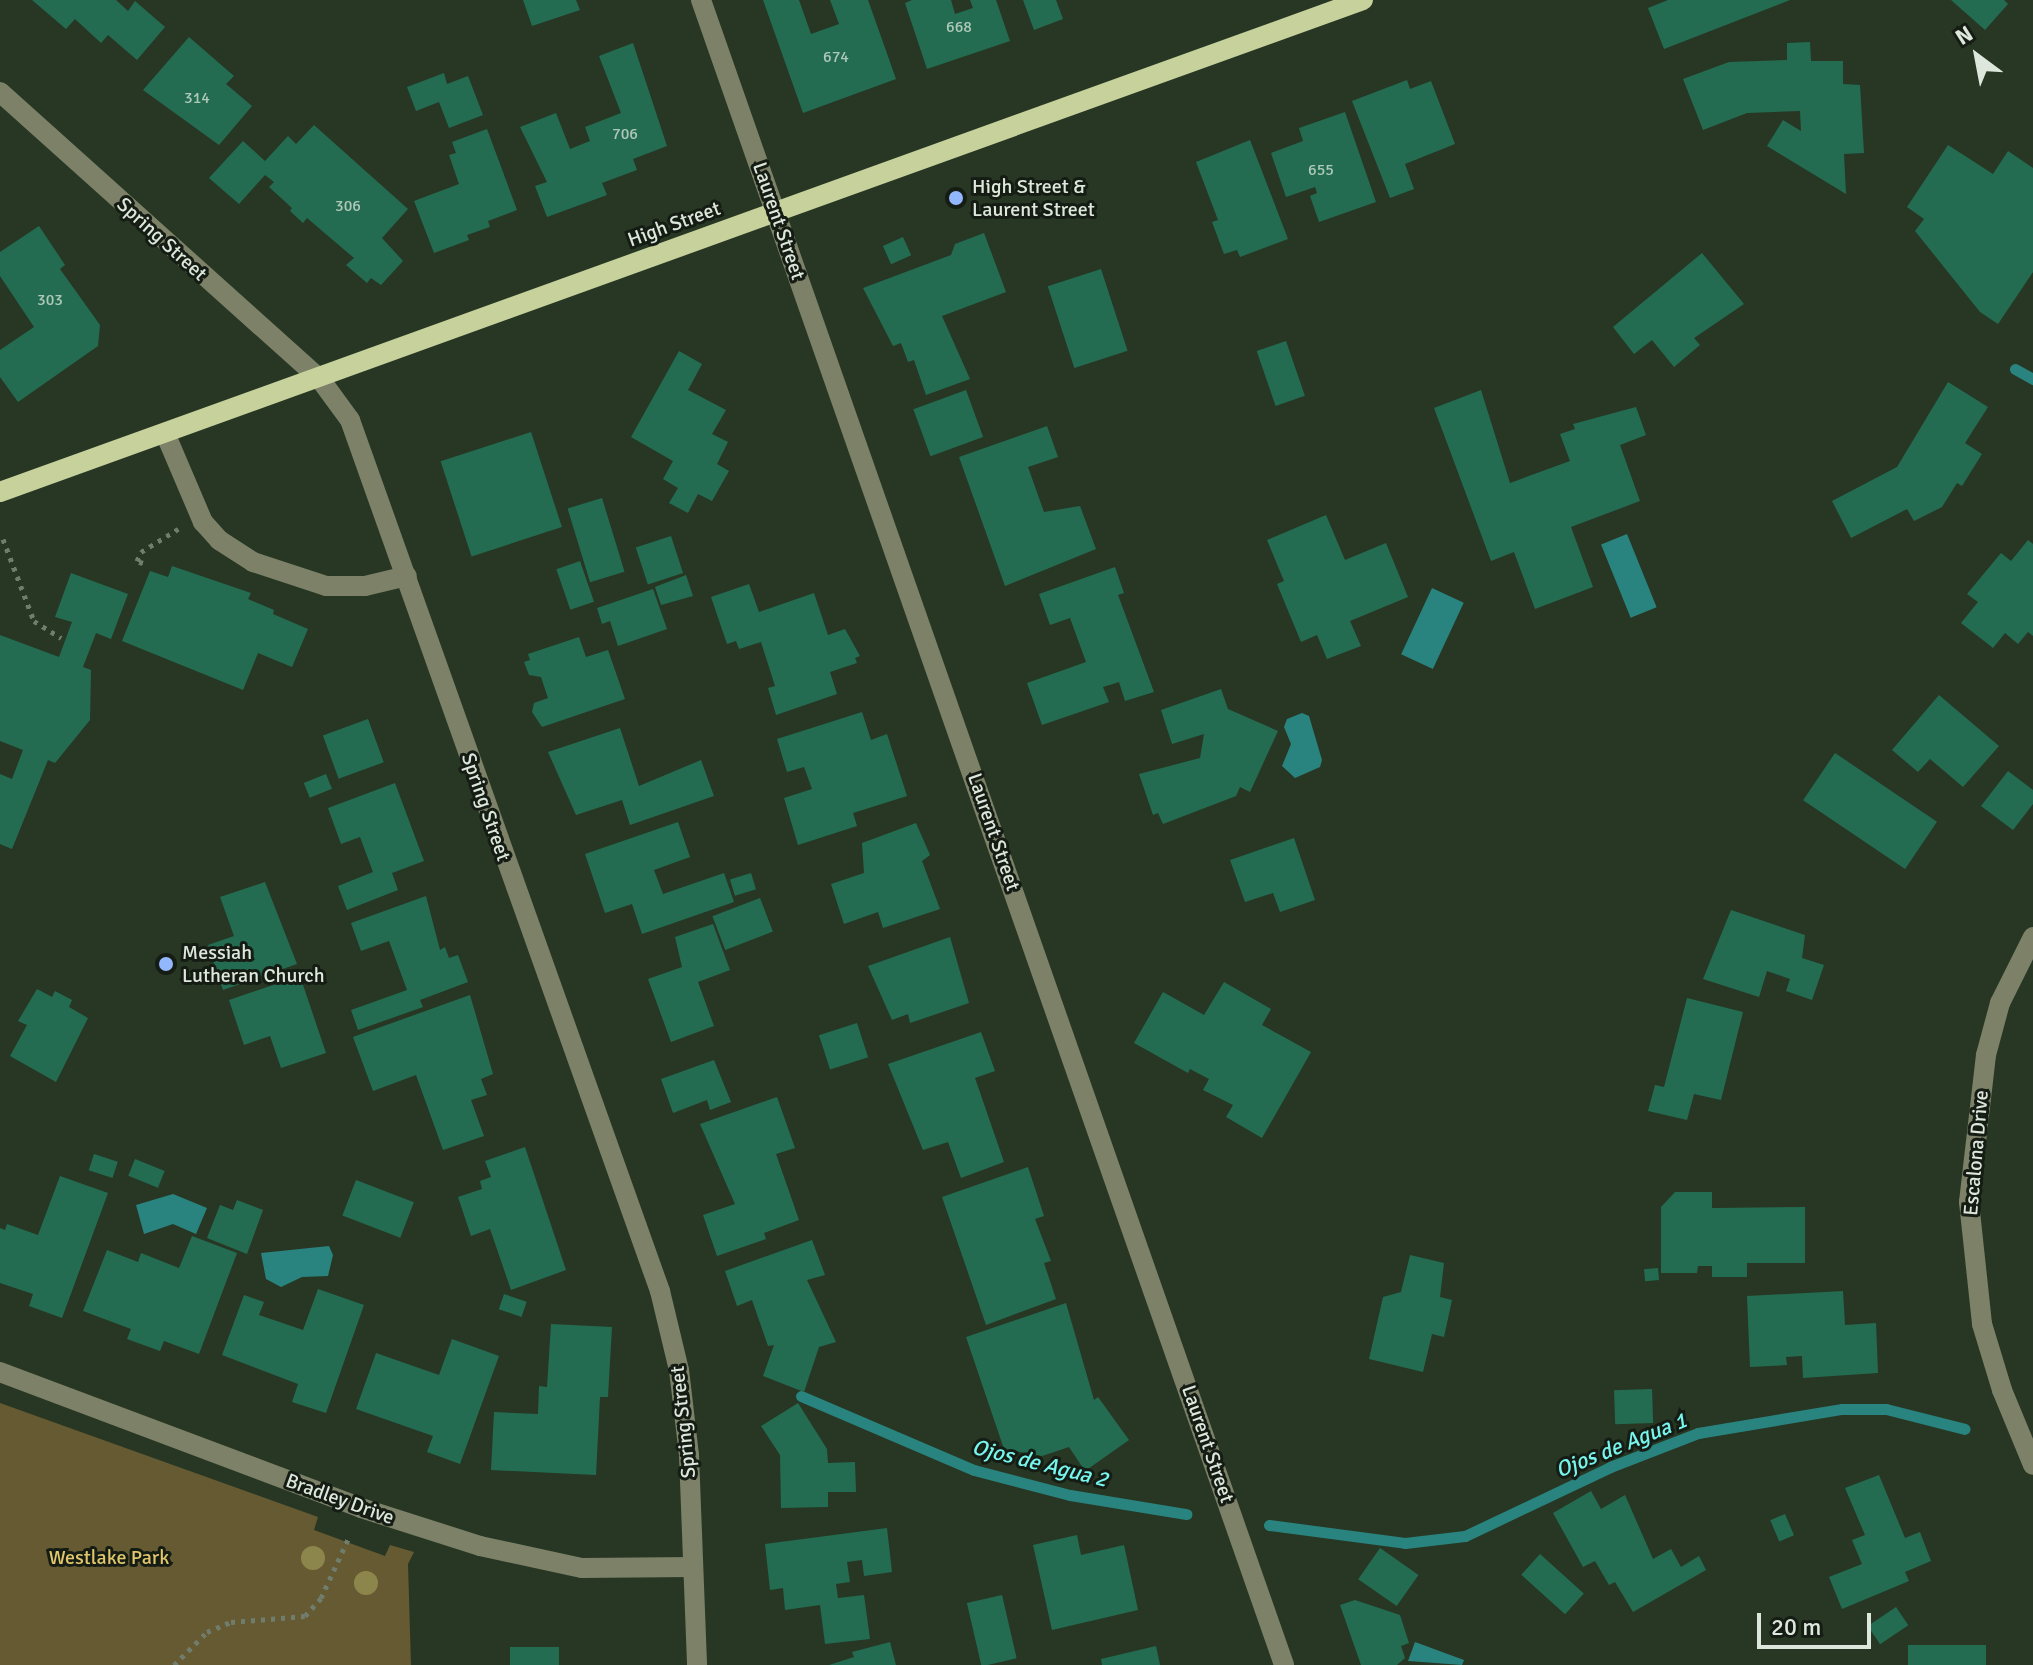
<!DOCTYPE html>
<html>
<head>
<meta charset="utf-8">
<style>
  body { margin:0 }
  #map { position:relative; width:2033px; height:1665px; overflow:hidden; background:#273724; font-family:Signika,sans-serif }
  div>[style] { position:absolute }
  .green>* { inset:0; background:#665a32 }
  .water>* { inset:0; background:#29847f; transform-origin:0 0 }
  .stream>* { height:11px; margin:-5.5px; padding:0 5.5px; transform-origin:5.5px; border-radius:5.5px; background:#29847f }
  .building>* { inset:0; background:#236c52; transform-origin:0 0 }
  .path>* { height:5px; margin-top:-2.5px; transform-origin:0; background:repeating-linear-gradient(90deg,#707d6d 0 4px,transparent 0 10px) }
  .minor>* { height:20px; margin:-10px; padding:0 10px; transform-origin:10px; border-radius:10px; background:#7c8168 }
  .major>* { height:20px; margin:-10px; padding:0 10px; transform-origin:10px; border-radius:10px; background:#c7d19c }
  .trees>* { width:24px; height:24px; margin:-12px; border-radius:50%; background:#8d864c }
  .dots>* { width:22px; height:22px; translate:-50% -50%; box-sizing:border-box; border:4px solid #151c14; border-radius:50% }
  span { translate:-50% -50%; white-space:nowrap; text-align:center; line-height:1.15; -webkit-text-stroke:6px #151c14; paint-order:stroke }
  .number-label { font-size:16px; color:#aec8b9 }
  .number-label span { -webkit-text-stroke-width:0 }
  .poi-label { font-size:20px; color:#dde7db }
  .left { translate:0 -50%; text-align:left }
  .street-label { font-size:20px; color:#dde7db }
  .park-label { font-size:20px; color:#e1c66c }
  .water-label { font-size:22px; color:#77f6ee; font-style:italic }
  .north { position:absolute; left:1937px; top:16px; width:80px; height:80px; -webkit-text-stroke:6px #151c14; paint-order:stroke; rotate:328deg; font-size:22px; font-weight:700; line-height:32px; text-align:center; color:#dde7db }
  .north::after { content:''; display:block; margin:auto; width:28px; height:36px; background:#dde7db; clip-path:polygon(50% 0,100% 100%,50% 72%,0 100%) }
  .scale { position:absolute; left:1757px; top:1613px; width:114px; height:36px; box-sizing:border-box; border:4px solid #dde7db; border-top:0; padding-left:10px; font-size:24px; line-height:28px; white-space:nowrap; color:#dde7db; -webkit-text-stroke:6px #151c14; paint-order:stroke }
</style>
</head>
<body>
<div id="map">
  <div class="green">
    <div style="clip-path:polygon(0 1403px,318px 1517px,314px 1530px,385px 1556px,390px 1545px,414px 1552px,408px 1564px,411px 1665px,0 1665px)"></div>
  </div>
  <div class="water">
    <div style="left:1627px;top:534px;width:79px;height:28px;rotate:68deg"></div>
    <div style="left:1432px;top:588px;width:35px;height:73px;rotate:25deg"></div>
    <div style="clip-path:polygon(1302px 713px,1309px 716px,1322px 760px,1320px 767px,1295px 778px,1282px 766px,1291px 744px,1284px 727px,1287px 719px)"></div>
    <div style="clip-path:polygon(173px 1194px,207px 1208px,196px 1234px,173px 1224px,144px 1234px,136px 1205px)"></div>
    <div style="clip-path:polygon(329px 1246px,333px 1255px,328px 1276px,302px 1277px,281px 1287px,266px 1279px,261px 1253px)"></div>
    <div style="clip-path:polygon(1415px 1642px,1464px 1660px,1462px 1665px,1408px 1661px)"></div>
  </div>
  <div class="stream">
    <div style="left:2015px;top:369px;width:21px;rotate:29deg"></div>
    <div style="left:801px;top:1396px;width:188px;rotate:23.2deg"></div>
    <div style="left:974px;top:1470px;width:99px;rotate:14.6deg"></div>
    <div style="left:1070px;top:1495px;width:118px;rotate:9.3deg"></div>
    <div style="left:1269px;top:1525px;width:137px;rotate:7.5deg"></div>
    <div style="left:1405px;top:1543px;width:60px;rotate:-6.7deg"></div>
    <div style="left:1465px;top:1536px;width:161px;rotate:-25.4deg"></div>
    <div style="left:1610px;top:1467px;width:94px;rotate:-21.1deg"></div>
    <div style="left:1698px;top:1433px;width:146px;rotate:-9.5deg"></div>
    <div style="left:1842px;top:1409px;width:44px"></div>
    <div style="left:1886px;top:1409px;width:81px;rotate:14.2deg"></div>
  </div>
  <div class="building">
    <div style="clip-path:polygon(32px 0,116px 0,128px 11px,135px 1px,165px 27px,137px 60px,108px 35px,101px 43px,75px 19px,66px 29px)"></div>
    <div style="clip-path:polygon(523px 0,576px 0,580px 10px,532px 26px)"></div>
    <div style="clip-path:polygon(763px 0,799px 0,811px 34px,839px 24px,830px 0,868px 0,896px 79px,803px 113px)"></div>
    <div style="clip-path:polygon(912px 0,951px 0,955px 14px,973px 8px,970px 0,996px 0,1010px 41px,927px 69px,905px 3px)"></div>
    <div style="clip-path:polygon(1023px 0,1056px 0,1063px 19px,1034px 30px)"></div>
    <div style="clip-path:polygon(1668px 0,1790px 0,1664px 49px,1648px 8px)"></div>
    <div style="clip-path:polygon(1951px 0,2004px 0,2008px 4px,1985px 30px)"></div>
    <div style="clip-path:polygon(189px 37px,234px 76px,226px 84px,252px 106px,219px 145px,143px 90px)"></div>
    <div style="clip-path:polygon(1810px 42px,1811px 61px,1843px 61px,1843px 84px,1860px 85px,1864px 153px,1844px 154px,1846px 194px,1767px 146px,1783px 120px,1801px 131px,1800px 111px,1747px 113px,1703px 130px,1683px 79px,1729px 62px,1787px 60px,1787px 43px)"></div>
    <div style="clip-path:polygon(633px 43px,667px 146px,633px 159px,637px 170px,602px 183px,607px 195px,547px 217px,535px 186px,547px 182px,520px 127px,556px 113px,570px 149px,590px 141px,585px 127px,621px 113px,599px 56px)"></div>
    <div style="clip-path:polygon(444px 73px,447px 84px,468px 76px,483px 115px,449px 128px,439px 102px,416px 111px,407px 87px)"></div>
    <div style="clip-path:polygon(1407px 80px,1410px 89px,1431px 81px,1455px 144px,1405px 164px,1414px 189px,1390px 198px,1352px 101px)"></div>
    <div style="clip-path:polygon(1345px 112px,1376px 202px,1319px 222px,1310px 196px,1317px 193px,1315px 187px,1286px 197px,1271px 153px,1303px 141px,1299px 128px)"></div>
    <div style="clip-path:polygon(314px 125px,408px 209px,382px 238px,403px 261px,381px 285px,371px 278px,367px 283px,346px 265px,354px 258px,307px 218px,303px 223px,290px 211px,292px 208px,269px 187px,274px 182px,265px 175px,239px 204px,209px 178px,243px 141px,265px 161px,288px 136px,296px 144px)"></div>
    <div style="clip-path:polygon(487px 129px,517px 210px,488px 221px,490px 227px,467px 235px,469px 240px,434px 253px,414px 201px,459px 184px,449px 155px,456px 153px,452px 142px)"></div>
    <div style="clip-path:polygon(1250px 140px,1288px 239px,1240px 257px,1237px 250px,1224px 254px,1212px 222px,1218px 220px,1196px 162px)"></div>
    <div style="clip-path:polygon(1948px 145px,1993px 174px,2008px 151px,2033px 168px,2033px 272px,1998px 324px,1980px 312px,1915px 231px,1924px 219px,1907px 207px)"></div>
    <div style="clip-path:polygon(39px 226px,65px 265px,60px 269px,100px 325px,98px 346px,18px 402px,0 377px,0 350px,34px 327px,0 276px,0 252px)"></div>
    <div style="clip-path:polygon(984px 233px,1006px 292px,942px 316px,970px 379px,926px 395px,914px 360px,908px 362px,901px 343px,893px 346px,863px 288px,951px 255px,955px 244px)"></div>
    <div style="left:903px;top:237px;width:20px;height:22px;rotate:66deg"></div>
    <div style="clip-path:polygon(1702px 253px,1744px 304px,1694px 338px,1700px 345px,1674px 367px,1652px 340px,1634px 354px,1613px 327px)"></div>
    <div style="left:1101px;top:269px;width:86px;height:56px;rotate:72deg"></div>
    <div style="left:1286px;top:341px;width:58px;height:31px;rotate:71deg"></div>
    <div style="clip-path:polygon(679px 351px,702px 364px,688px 390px,726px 410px,712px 434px,728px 442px,717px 464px,729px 471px,712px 501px,698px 494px,688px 513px,669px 503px,678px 488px,663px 479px,673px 461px,631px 437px)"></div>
    <div style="clip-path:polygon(1948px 382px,1988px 407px,1965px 443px,1982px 454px,1962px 486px,1957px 483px,1942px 507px,1914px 521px,1907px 509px,1851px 538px,1832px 501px,1897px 467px)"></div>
    <div style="left:966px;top:390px;width:50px;height:56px;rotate:70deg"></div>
    <div style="clip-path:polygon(1481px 390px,1510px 483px,1570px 461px,1560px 434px,1575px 429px,1573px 424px,1636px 407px,1646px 435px,1620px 445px,1640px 501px,1571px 527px,1593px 587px,1535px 609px,1514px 552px,1491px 561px,1434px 408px)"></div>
    <div style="clip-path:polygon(1047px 426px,1058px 457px,1028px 467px,1044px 512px,1080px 506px,1096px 549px,1005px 586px,959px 457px)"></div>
    <div style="left:531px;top:432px;width:100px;height:95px;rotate:72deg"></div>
    <div style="left:602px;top:498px;width:77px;height:36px;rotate:73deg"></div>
    <div style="clip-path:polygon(1326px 515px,1345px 560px,1386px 543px,1408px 597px,1350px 621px,1361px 646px,1327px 659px,1317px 635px,1301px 642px,1277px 584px,1284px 581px,1267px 540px)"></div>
    <div style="left:671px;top:536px;width:39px;height:37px;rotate:72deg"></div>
    <div style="clip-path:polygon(2028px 540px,2033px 544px,2033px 636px,2028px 632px,2018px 644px,2005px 633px,1993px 648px,1961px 623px,1978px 602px,1967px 594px,2001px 553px,2011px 561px)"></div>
    <div style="left:580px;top:561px;width:43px;height:25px;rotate:71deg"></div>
    <div style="clip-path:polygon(172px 566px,251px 593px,248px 599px,274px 610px,273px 614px,308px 629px,292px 667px,258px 653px,243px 690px,122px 641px,150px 571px,168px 577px)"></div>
    <div style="clip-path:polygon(1115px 567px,1124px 593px,1118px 595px,1154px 692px,1125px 701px,1119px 682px,1103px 687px,1109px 702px,1042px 725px,1027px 683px,1086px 662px,1070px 618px,1050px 625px,1039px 594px)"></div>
    <div style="clip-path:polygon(71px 573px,128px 594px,111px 639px,96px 633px,83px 667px,91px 670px,90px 720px,55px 763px,48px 760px,12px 849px,0 844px,0 774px,12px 779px,23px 750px,0 741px,0 635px,59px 657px,72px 622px,55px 617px)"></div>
    <div style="clip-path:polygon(686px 575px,693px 596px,661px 605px,655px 587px)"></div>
    <div style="clip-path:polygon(749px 584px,759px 612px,814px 593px,828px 635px,845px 629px,860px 656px,855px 658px,857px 663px,830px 672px,837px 694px,776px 715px,768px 688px,775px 686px,761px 642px,739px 649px,736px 641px,727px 644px,711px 597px)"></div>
    <div style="clip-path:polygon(653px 589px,667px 629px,618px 646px,610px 621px,602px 624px,597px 608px)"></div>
    <div style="clip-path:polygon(579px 637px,586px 657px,608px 650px,625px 699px,542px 727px,532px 712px,534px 703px,548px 698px,541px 677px,529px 675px,524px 662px,530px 660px,528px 654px)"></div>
    <div style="clip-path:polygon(1221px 689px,1228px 709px,1278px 731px,1250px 792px,1240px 787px,1236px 796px,1163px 824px,1158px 813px,1153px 815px,1139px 774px,1200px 758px,1204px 734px,1172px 744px,1161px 710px)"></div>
    <div style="clip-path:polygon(1939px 695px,1999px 746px,1963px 787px,1930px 759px,1918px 772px,1892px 750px)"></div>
    <div style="clip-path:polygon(862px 712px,871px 740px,887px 734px,907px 796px,853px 813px,857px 826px,798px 845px,784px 798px,812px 789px,804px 767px,787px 772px,777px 739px)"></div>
    <div style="left:368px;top:719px;width:46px;height:48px;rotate:70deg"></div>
    <div style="clip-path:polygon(620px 728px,639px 786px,701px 760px,714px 796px,630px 825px,622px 800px,576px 815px,548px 752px)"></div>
    <div style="left:1835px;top:753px;width:123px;height:57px;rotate:34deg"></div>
    <div style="clip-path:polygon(2008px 771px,2033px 790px,2033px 804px,2013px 830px,1981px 806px)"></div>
    <div style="left:326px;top:774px;width:16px;height:24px;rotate:68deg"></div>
    <div style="clip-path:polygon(395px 783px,424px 861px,392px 873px,398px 890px,347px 910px,338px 886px,373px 872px,360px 837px,341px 844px,328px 808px)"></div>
    <div style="clip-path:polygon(678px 822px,690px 857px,654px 870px,663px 894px,724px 873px,734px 902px,642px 934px,632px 904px,605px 913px,585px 854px)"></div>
    <div style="clip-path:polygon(916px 823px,930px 855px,922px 861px,940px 909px,883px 928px,878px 912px,844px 924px,831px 884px,864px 873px,862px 843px)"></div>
    <div style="clip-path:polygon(1294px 838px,1315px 900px,1280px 912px,1273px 893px,1245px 902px,1230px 860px)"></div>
    <div style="left:751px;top:873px;width:17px;height:22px;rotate:73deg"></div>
    <div style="clip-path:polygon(265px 882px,297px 964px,223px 990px,208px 945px,234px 936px,220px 897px)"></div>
    <div style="clip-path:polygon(426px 896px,440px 950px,445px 947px,449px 958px,458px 955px,468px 982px,420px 1000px,423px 1007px,358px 1030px,351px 1010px,407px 990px,389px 941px,361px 951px,351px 923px)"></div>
    <div style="left:760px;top:898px;width:36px;height:51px;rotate:69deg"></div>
    <div style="clip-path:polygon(1731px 910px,1805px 935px,1802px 958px,1824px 965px,1812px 1000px,1786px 991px,1790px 979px,1767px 971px,1759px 997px,1703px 979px)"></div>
    <div style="clip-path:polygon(713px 924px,730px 970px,698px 982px,714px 1026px,671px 1042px,648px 979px,682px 967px,675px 937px)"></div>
    <div style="clip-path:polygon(950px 937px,969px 1003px,910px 1023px,908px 1014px,892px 1020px,868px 966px)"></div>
    <div style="clip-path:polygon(300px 976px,326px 1053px,281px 1068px,270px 1036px,244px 1045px,229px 1000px)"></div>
    <div style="clip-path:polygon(1224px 982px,1271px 1009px,1262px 1025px,1311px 1052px,1262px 1138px,1226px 1117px,1233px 1105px,1203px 1090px,1209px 1079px,1190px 1069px,1188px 1073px,1134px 1043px,1163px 992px,1204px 1015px)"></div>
    <div style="clip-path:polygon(37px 989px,52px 997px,55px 991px,72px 1000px,69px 1007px,88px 1018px,56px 1082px,10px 1056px,27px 1025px,18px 1021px)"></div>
    <div style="clip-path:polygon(470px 995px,493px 1074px,481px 1079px,487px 1095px,471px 1100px,484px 1136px,443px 1150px,416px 1075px,373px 1091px,353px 1037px)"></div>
    <div style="clip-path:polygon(1687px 998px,1743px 1012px,1721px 1100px,1694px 1094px,1687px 1120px,1648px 1111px,1655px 1085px,1664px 1087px)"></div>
    <div style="left:857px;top:1023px;width:36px;height:40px;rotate:72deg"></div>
    <div style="clip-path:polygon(981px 1032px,995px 1071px,975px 1078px,1004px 1162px,961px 1178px,948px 1142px,923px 1150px,888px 1064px)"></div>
    <div style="clip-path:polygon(714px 1060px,731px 1102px,710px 1110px,707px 1100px,673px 1113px,661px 1079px)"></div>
    <div style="clip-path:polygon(777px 1097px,795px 1148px,776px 1154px,799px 1220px,764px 1233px,766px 1239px,717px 1256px,703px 1215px,735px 1204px,700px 1124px)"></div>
    <div style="clip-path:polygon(525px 1147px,566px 1270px,511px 1290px,490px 1229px,471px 1236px,458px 1197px,482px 1189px,480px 1181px,491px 1177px,485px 1161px)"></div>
    <div style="left:94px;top:1154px;width:25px;height:17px;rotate:18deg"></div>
    <div style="left:135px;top:1159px;width:32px;height:18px;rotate:22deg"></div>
    <div style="clip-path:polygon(1028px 1167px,1044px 1216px,1035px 1219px,1051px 1261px,1044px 1263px,1056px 1299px,986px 1325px,942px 1197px)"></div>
    <div style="clip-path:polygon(60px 1176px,108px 1193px,62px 1318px,29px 1306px,33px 1294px,0 1283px,0 1228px,5px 1230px,7px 1224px,38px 1235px)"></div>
    <div style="left:356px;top:1180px;width:62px;height:38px;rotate:21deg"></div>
    <div style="clip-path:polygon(1675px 1192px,1712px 1192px,1712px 1208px,1805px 1207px,1805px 1263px,1747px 1263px,1747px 1277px,1712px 1277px,1712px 1266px,1698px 1266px,1697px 1273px,1661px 1273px,1661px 1207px)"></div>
    <div style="clip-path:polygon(237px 1200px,263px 1210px,247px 1254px,207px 1238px,220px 1205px,233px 1210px)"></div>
    <div style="clip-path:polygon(192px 1236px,237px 1253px,199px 1354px,164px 1341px,160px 1351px,127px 1339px,131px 1329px,83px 1311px,107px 1250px,138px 1262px,141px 1253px,179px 1268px)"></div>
    <div style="clip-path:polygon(812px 1240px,825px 1275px,807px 1280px,836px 1342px,819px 1347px,804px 1392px,763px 1376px,774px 1345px,768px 1346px,752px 1300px,737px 1306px,725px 1271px)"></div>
    <div style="clip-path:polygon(1410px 1255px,1444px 1263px,1440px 1297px,1452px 1300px,1444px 1337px,1432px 1334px,1423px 1372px,1369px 1359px,1383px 1297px,1401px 1292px)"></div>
    <div style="left:1658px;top:1268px;width:12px;height:14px;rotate:85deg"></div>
    <div style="clip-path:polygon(318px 1289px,364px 1305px,326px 1413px,292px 1402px,298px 1384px,222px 1355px,244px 1295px,264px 1302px,259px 1315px,303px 1330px)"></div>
    <div style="clip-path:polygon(1843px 1291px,1845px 1325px,1876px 1323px,1878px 1373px,1803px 1378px,1802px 1356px,1786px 1357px,1787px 1365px,1750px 1367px,1747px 1296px)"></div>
    <div style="left:504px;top:1294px;width:24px;height:16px;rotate:19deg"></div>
    <div style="clip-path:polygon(1066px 1303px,1094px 1400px,1098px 1397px,1129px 1440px,1085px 1471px,1069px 1447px,1042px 1456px,1004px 1449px,966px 1337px)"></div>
    <div style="clip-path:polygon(551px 1324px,612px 1327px,608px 1397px,600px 1397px,596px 1475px,491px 1470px,494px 1412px,538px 1414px,539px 1386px,547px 1387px)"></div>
    <div style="clip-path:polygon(452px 1339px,499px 1356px,460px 1464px,427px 1452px,433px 1436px,356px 1409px,376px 1353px,439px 1375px)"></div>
    <div style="left:1652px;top:1389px;width:34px;height:38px;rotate:88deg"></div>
    <div style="clip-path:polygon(798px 1403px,827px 1449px,828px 1463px,855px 1462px,856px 1492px,828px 1492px,828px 1507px,781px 1508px,780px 1455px,761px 1426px)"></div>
    <div style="clip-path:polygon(1879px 1475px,1905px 1538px,1920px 1532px,1931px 1561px,1905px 1572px,1909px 1581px,1842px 1609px,1829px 1577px,1862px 1564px,1852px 1540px,1865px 1535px,1845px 1488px)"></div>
    <div style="clip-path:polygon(1591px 1491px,1601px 1509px,1625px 1495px,1653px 1559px,1671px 1549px,1681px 1567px,1699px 1556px,1706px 1570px,1633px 1612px,1615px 1582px,1609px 1585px,1595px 1561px,1583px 1567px,1553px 1513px)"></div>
    <div style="left:1785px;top:1514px;width:23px;height:16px;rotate:67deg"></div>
    <div style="clip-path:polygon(887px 1528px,892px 1572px,864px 1576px,862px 1560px,847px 1562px,850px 1582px,836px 1584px,838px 1598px,864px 1595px,870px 1639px,825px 1644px,820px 1605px,785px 1610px,783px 1588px,770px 1590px,765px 1544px)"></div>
    <div style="clip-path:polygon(1077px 1535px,1081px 1555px,1124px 1545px,1138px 1610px,1052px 1630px,1033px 1545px)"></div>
    <div style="left:1380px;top:1548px;width:47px;height:38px;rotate:35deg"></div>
    <div style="left:1540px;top:1554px;width:59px;height:28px;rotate:42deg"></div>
    <div style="left:1002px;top:1595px;width:65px;height:36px;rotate:77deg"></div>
    <div style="clip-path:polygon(1355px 1600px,1400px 1615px,1409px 1643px,1401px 1646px,1405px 1658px,1397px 1665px,1361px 1665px,1340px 1605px)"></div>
    <div style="left:1896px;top:1607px;width:22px;height:34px;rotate:56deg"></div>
    <div style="clip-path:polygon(890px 1642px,896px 1665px,829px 1665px,854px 1657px,852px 1652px)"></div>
    <div style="left:1986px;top:1645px;width:20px;height:78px;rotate:90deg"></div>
    <div style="clip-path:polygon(1156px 1646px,1160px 1665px,1102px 1665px,1101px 1659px)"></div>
    <div style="left:559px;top:1647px;width:18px;height:49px;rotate:90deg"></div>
  </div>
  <div class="path">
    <div style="left:3px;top:539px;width:88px;rotate:69.3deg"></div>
    <div style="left:34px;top:621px;width:32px;rotate:32deg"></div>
    <div style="left:143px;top:563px;width:6px;rotate:-162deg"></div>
    <div style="left:137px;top:561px;width:10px;rotate:-66deg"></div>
    <div style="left:141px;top:552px;width:44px;rotate:-31.9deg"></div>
    <div style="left:174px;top:1665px;width:47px;rotate:-45deg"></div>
    <div style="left:207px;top:1632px;width:26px;rotate:-23deg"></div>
    <div style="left:231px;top:1622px;width:74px;rotate:-4.6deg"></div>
    <div style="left:305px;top:1616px;width:24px;rotate:-48deg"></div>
    <div style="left:321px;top:1598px;width:69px;rotate:-65.3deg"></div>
  </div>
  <div class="minor">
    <div style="left:701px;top:0;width:1764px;rotate:70.7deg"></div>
    <div style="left:0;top:92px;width:430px;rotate:41.9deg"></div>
    <div style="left:320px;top:379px;width:51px;rotate:53.8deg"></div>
    <div style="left:350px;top:420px;width:925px;rotate:70.41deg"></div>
    <div style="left:660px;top:1291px;width:81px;rotate:76.5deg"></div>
    <div style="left:679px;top:1370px;width:86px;rotate:83.3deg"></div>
    <div style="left:689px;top:1455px;width:210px;rotate:87.8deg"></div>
    <div style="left:165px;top:433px;width:97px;rotate:66.9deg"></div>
    <div style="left:203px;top:522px;width:24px;rotate:48deg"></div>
    <div style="left:219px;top:540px;width:40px;rotate:32.9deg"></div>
    <div style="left:253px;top:562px;width:77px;rotate:18.2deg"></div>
    <div style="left:326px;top:586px;width:39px"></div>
    <div style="left:365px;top:586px;width:43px;rotate:-13.4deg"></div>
    <div style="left:2033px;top:937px;width:74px;rotate:116.6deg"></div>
    <div style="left:2000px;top:1003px;width:54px;rotate:105.1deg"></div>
    <div style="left:1986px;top:1055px;width:148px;rotate:96.6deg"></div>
    <div style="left:1969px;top:1202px;width:123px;rotate:83.9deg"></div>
    <div style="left:1982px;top:1324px;width:69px;rotate:73.1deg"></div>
    <div style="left:2002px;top:1390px;width:81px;rotate:67.5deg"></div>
    <div style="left:0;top:1372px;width:386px;rotate:20.6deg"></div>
    <div style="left:361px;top:1508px;width:125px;rotate:17.7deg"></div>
    <div style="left:480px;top:1546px;width:104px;rotate:12.2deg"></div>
    <div style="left:582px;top:1568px;width:110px;rotate:-0.5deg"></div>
  </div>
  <div class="major">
    <div style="left:0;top:492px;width:1449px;rotate:-19.85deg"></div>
  </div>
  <div class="trees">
    <div style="left:313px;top:1558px"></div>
    <div style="left:366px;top:1583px"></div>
  </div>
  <div class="dots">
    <div style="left:956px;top:198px;background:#93b7fd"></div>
    <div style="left:166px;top:964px;background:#93b7fd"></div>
  </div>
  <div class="number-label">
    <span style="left:959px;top:27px">668</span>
    <span style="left:836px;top:57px">674</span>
    <span style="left:197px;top:98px">314</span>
    <span style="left:625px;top:134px">706</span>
    <span style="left:1321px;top:170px">655</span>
    <span style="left:348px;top:206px">306</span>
    <span style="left:50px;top:300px">303</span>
  </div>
  <div class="poi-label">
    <span class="left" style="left:972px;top:198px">High Street &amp;<br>Laurent Street</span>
    <span class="left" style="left:182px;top:964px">Messiah<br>Lutheran Church</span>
  </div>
  <div class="street-label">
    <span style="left:779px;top:221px;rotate:71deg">Laurent Street</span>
    <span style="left:674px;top:224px;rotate:-20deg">High Street</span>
    <span style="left:162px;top:239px;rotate:42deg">Spring Street</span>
    <span style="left:486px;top:807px;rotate:71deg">Spring Street</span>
    <span style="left:994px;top:832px;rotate:71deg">Laurent Street</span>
    <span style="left:1976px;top:1153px;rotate:-85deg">Escalona Drive</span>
    <span style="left:683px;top:1422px;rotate:-96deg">Spring Street</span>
    <span style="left:1208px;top:1444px;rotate:71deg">Laurent Street</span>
    <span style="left:340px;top:1499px;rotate:20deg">Bradley Drive</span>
  </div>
  <div class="park-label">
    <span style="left:109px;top:1557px">Westlake Park</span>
  </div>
  <div class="water-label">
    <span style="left:1621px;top:1445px;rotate:-22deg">Ojos de Agua 1</span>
    <span style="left:1040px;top:1463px;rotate:14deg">Ojos de Agua 2</span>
  </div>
  <div class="north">N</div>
  <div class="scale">20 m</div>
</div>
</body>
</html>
